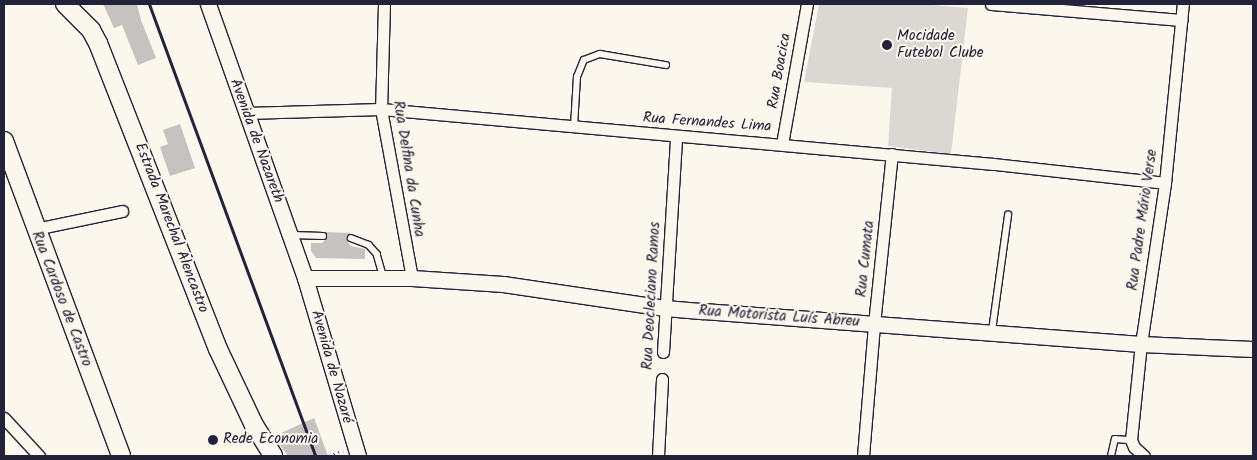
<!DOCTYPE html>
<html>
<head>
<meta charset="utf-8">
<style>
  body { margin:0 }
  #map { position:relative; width:1257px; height:460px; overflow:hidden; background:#fbf7ec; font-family:Kalam,sans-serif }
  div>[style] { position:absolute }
  .green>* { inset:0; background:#dbd8d3 }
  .building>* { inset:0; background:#c6c2c0 }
  .path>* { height:2px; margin-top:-1px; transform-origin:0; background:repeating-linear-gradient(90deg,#22223b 0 1px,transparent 0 5px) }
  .roads { filter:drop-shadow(1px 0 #22223b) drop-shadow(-1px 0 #22223b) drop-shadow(0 1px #22223b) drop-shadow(0 -1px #22223b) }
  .lane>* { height:5.5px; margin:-2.75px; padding:0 2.75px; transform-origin:2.75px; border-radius:2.75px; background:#fbf7ec }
  .street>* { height:11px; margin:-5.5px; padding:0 5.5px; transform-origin:5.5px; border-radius:5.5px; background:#fbf7ec }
  .secondary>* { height:15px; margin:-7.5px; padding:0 7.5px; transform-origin:7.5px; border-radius:7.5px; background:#fbf7ec }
  .primary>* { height:18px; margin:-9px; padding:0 9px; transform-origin:9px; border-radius:9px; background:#fbf7ec }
  .rail>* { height:3px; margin:-1.5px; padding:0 1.5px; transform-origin:1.5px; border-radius:1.5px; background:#22223b }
  .dots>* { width:14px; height:14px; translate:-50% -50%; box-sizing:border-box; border:2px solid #fbf7ec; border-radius:50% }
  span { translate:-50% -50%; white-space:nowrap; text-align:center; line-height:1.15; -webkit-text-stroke:4px #fbf7ec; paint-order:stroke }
  .poi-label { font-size:15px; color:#22223b }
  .left { translate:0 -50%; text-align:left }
  .street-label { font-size:15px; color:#22223b }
  .frame { position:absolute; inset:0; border:5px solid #22223b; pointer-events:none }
</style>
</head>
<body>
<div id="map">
  <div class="green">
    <div style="clip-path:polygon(819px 4px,920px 4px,968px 8px,951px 154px,888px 146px,892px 88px,804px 82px)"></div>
  </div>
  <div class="building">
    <div style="clip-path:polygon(103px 4px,137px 4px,141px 20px,156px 58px,138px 65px,122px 25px,114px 28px)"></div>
    <div style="clip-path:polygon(180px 124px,195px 168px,170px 176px,160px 147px,168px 144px,163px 130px)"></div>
    <div style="clip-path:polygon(326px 232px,351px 233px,347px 236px,347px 241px,351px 246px,365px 249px,365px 259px,316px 258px,311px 251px,311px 243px,322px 243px,327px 238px)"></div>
    <div style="clip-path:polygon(314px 418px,328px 456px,288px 456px,277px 441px,283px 439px,281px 433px)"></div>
  </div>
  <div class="path">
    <div style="left:329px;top:456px;width:15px;rotate:-20deg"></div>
  </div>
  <div class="roads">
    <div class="lane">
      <div style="left:574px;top:127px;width:50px;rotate:-86.6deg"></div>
      <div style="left:577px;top:77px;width:18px;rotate:-68deg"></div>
      <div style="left:584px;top:60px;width:17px;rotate:-21deg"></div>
      <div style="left:600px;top:54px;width:67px;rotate:9.5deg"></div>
      <div style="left:292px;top:235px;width:31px;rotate:2deg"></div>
      <div style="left:351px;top:238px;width:19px;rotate:21deg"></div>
      <div style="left:369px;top:245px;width:12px;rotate:48deg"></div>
      <div style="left:377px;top:254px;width:25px;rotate:74deg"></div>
      <div style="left:992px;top:331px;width:117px;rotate:-82.1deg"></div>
      <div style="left:1111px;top:456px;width:17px;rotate:-77deg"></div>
      <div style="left:1115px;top:439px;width:16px;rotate:4deg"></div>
    </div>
    <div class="street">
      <div style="left:384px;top:4px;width:105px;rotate:91.6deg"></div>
      <div style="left:381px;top:109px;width:172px;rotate:79.6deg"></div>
      <div style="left:991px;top:4px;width:191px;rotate:4.8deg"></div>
      <div style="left:246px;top:113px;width:135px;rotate:-1.7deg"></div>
      <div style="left:381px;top:109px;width:615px;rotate:5.13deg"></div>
      <div style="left:994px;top:164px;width:172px;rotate:6.3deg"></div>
      <div style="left:782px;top:144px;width:142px;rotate:-79.9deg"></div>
      <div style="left:35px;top:229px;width:89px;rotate:-11.7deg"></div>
      <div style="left:663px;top:352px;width:215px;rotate:-86.5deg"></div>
      <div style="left:4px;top:418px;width:52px;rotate:47.4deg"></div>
      <div style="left:658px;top:456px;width:77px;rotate:-87deg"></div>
      <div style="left:863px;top:456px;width:132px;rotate:-85.2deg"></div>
      <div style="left:874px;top:324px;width:171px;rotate:-84deg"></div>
      <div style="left:1144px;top:456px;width:13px;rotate:-138deg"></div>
      <div style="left:1134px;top:447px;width:8px;rotate:-113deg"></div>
      <div style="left:1131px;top:440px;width:97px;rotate:-84.1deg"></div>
      <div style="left:1141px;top:344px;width:163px;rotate:-81.5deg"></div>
      <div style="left:1165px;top:183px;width:180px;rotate:-84.3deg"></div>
    </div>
    <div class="secondary">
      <div style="left:208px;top:4px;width:291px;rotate:70.5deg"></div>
      <div style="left:305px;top:278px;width:186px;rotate:73.4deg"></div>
      <div style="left:305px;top:278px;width:107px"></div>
      <div style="left:412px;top:278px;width:91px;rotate:3.8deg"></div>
      <div style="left:503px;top:284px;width:164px;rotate:8.4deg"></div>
      <div style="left:665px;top:308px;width:38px;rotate:5deg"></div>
      <div style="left:703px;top:311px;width:439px;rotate:4.3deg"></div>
      <div style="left:1141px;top:344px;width:112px;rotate:2.6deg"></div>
    </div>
    <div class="primary">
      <div style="left:65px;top:4px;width:37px;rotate:45deg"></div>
      <div style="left:91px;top:30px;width:15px;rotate:62deg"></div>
      <div style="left:98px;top:43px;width:329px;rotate:68.6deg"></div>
      <div style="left:218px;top:349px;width:84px;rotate:64.7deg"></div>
      <div style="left:254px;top:425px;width:36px;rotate:58deg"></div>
      <div style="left:4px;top:141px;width:336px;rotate:69.6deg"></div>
    </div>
  </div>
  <div class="rail">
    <div style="left:149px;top:4px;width:482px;rotate:69.8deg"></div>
  </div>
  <div class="dots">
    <div style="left:887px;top:45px;background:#22223b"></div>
    <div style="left:213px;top:440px;background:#22223b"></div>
  </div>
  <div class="poi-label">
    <span class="left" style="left:897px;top:45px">Mocidade<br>Futebol Clube</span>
    <span class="left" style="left:223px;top:440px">Rede Economia</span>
  </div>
  <div class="street-label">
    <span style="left:780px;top:71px;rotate:-80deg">Rua Boacica</span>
    <span style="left:707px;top:123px;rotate:4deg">Rua Fernandes Lima</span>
    <span style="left:256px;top:141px;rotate:70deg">Avenida de Nazareth</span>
    <span style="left:408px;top:169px;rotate:81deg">Rua Delfina da Cunha</span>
    <span style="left:1143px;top:220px;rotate:-82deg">Rua Padre Mário Verse</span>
    <span style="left:171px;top:228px;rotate:69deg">Estrada Marechal Alencastro</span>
    <span style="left:866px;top:259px;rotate:-84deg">Rua Cumata</span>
    <span style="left:652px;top:296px;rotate:-87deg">Rua Deocleciano Ramos</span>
    <span style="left:61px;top:299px;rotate:69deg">Rua Cardoso de Castro</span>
    <span style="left:779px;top:317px;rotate:4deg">Rua Motorista Luís Abreu</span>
    <span style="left:331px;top:367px;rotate:74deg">Avenida de Nazaré</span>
  </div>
  <div class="frame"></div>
</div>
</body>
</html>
